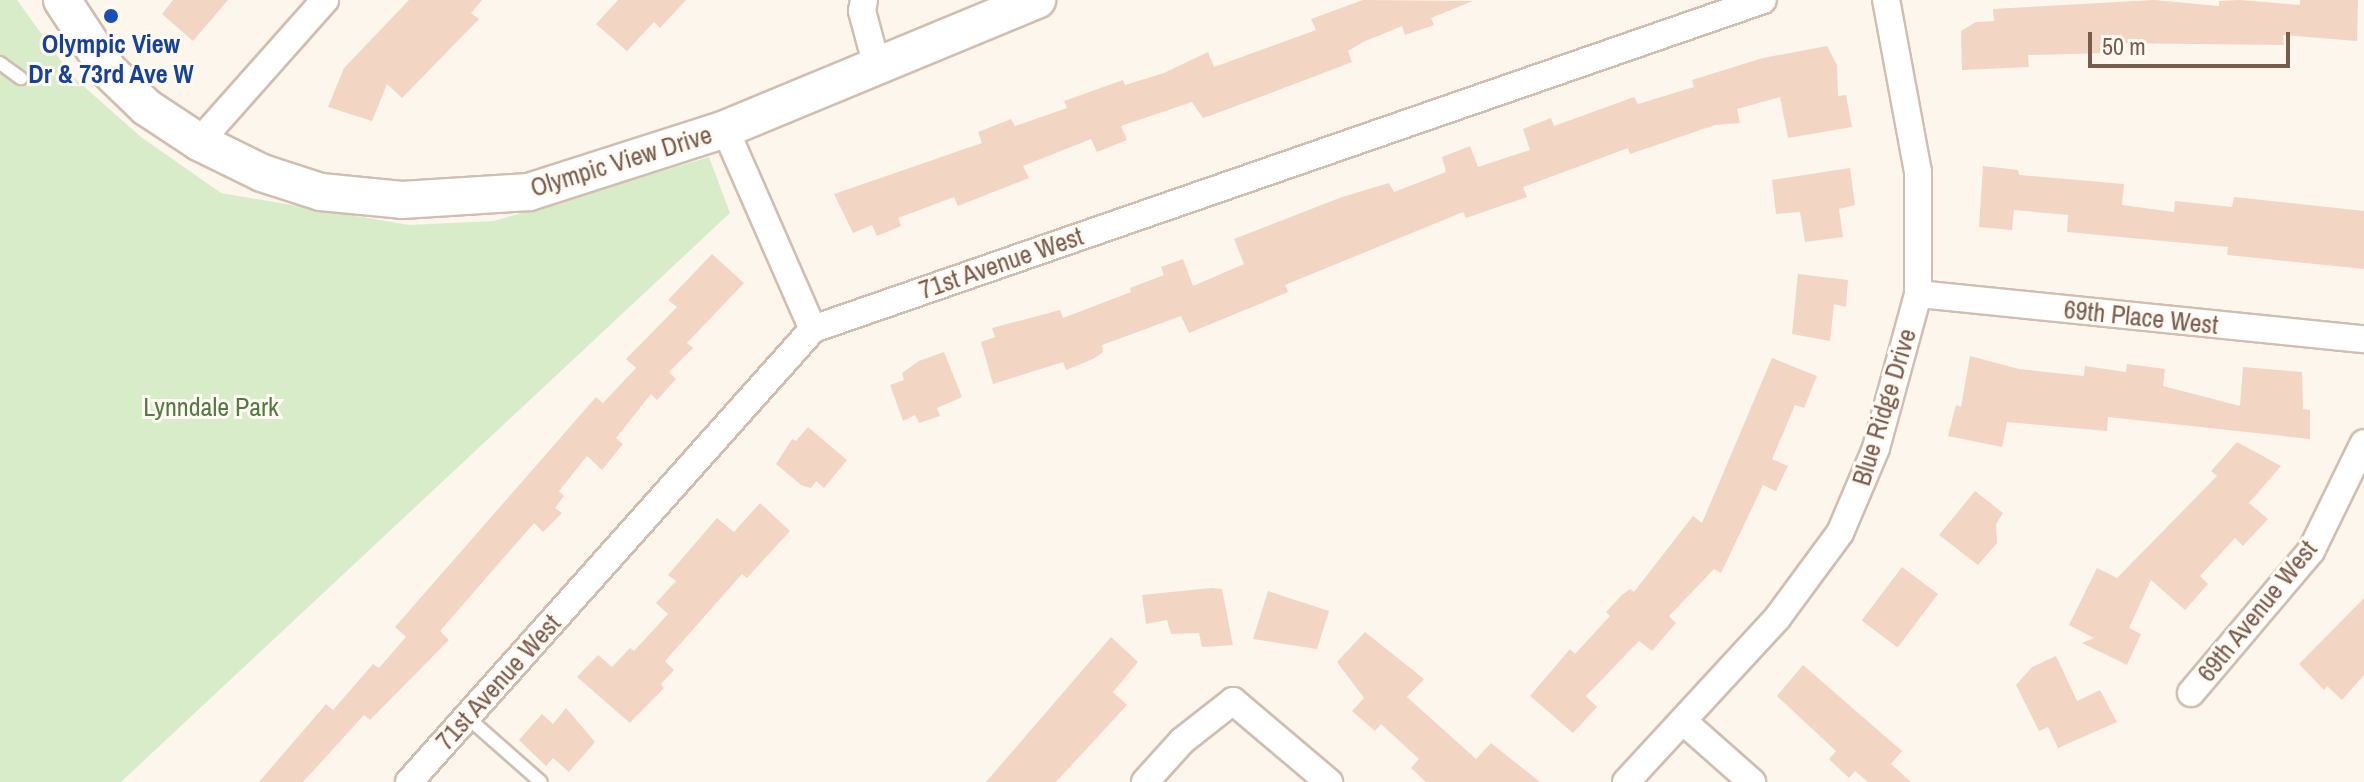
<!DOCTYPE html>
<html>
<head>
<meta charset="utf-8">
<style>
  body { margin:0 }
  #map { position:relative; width:2364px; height:782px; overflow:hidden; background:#fdf6ec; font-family:"Archivo Narrow",sans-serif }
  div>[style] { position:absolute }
  .green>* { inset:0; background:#d8ecc9 }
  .building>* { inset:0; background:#f3d5c3; transform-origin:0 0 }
  .roads { filter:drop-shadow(2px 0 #d1beb0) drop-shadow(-2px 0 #d1beb0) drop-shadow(0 2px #d1beb0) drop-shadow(0 -2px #d1beb0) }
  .lane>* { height:12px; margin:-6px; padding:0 6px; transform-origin:6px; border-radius:6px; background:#fff }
  .street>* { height:26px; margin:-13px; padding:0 13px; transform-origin:13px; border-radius:13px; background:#fff }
  .secondary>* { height:36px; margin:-18px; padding:0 18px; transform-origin:18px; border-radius:18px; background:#fff }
  .dots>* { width:22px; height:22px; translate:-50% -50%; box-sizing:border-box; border:4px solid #fffaf3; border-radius:50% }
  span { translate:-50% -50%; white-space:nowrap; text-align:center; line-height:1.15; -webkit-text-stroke:6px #fffaf3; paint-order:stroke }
  .transit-label { font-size:26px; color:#164399; font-weight:700 }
  .street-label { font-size:26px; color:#7a5c4d }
  .park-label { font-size:26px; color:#537a41 }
  .scale { position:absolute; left:2088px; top:32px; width:202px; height:36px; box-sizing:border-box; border:4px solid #7a5c4d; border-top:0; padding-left:10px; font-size:24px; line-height:28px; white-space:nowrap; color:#7a5c4d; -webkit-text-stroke:6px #fffaf3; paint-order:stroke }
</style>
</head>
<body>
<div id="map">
  <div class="green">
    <div style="clip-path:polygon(0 0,17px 0,72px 76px,141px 137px,221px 193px,409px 225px,494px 221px,709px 157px,730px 213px,121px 782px,0 782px)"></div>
  </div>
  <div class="building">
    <div style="clip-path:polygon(173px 0,228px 0,193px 41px,162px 14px)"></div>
    <div style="clip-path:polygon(409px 0,482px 0,471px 13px,479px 19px,402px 98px,387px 84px,372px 121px,328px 107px,344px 68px)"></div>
    <div style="clip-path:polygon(618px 0,686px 0,660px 28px,654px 22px,627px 51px,596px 24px)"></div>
    <div style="clip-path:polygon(1363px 0,1473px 1px,1431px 18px,1434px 25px,1405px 35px,1402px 26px,1363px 42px,1348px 51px,1352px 62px,1231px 108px,1203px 118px,1192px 102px,1121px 126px,1127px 140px,1097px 152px,1091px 139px,1023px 166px,1029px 178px,958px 206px,954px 197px,898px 218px,901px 226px,877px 236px,872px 225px,853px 233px,834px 194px,982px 143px,978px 132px,1011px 119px,1015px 126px,1067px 108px,1064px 101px,1123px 80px,1125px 85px,1164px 73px,1208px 52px,1214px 67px,1316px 30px,1311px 19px)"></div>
    <div style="clip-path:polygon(2154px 0,2219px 6px,2219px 1px,2240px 0,2300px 5px,2300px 0,2358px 0,2357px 41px,2283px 35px,2284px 45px,2109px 43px,2109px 53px,2028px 55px,2029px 67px,1962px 70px,1961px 31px,1976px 22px,1994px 21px,1993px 9px)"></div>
    <div style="clip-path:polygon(1827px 46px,1837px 65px,1838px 96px,1846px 95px,1852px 127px,1788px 138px,1780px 97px,1737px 109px,1740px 123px,1715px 125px,1630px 154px,1628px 148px,1523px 187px,1527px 197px,1466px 218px,1463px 212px,1285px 285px,1288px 292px,1189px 333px,1181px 316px,1102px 345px,1103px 352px,1093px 359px,1066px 370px,1063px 362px,993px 384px,981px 342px,995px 337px,992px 328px,1060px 310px,1063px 318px,1131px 292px,1130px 288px,1164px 275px,1161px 267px,1183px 259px,1193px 286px,1244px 264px,1234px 239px,1342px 197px,1389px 183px,1394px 192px,1446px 172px,1442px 157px,1470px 146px,1478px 167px,1530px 150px,1523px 129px,1551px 118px,1554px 126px,1634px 97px,1638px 104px,1694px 87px,1692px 80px,1763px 58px)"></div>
    <div style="clip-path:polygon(1983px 166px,2018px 170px,2019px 175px,2124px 184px,2122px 205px,2174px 212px,2175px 201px,2232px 207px,2234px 197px,2364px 211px,2364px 269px,2227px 255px,2228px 247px,2067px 232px,2068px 215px,2014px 210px,2012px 230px,1979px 227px)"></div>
    <div style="clip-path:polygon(1850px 168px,1855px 205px,1839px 209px,1843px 237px,1805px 242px,1800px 212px,1776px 214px,1772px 180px)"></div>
    <div style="clip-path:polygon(712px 254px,744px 283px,687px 343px,693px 348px,669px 372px,676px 379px,657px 400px,651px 394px,616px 438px,623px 444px,602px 470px,587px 456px,559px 491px,564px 496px,555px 508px,562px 513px,543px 532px,534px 523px,440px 631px,449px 640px,370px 720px,364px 715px,303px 782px,259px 782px,326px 704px,333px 710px,373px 664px,379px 668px,406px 637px,395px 627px,596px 397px,603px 403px,636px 368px,626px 359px,677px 307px,668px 300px)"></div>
    <div style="clip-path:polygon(1798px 274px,1848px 280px,1846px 307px,1834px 304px,1830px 341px,1792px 334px)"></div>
    <div style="clip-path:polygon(944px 352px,962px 397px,937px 408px,940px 416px,919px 423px,915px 415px,903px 421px,890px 385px,904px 380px,902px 373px,919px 361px)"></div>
    <div style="clip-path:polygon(1970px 356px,2019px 369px,2084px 376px,2085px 366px,2126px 372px,2127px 364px,2165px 369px,2163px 386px,2240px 406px,2243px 367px,2302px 372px,2303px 409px,2310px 410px,2310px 439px,2108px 417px,2107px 431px,2007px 422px,2002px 447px,1948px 436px,1956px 405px,1961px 407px)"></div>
    <div style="clip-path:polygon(1772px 358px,1817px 376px,1804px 408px,1795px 405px,1772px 459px,1788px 466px,1776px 491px,1763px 485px,1721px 573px,1714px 569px,1669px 616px,1676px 623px,1652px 651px,1639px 641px,1586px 696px,1597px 707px,1573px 733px,1530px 696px,1570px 649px,1575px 654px,1610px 616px,1606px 612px,1622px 595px,1630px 589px,1634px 592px,1693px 516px,1702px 523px)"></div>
    <div style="clip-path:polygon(808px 427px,847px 460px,824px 488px,816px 481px,811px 488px,801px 485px,776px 464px,792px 439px,796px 441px)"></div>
    <div style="clip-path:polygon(2237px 442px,2281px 466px,2249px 503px,2268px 519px,2243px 546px,2235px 538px,2200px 576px,2208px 584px,2185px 610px,2151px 580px,2129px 628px,2141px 634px,2127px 665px,2082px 643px,2094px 638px,2069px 625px,2097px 568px,2117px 578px,2217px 476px,2211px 471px)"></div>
    <div style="clip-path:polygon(1975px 491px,2003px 513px,1996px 524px,1997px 543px,1978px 565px,1939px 535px)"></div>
    <div style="clip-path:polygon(760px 503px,790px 531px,747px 578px,742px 574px,665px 661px,674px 670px,661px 684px,664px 688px,630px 723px,577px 677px,598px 655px,612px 667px,630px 648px,634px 651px,668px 614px,656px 603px,676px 581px,668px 575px,717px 518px,734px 532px)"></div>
    <div style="left:1902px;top:567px;width:45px;height:67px;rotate:37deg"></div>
    <div style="clip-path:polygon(1211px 588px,1222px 589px,1233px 645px,1202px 647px,1199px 633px,1171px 634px,1167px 620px,1146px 624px,1142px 595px)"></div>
    <div style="clip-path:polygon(1268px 591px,1329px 611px,1317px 649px,1253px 639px)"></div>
    <div style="clip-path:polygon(2364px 598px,2364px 675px,2342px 700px,2327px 686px,2324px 690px,2299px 664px)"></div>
    <div style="clip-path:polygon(1365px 632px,1424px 679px,1407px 697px,1476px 759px,1491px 743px,1540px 782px,1426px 782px,1411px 768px,1419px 759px,1381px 724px,1375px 731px,1352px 711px,1364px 698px,1337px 662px)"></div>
    <div style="clip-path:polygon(1111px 637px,1138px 662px,1113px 692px,1127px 705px,1056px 782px,986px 782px)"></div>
    <div style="clip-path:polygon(2056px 656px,2077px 701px,2100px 690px,2117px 722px,2058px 748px,2048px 727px,2039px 731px,2016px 685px,2032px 667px)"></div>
    <div style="clip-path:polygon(1803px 665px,1902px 751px,1891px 764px,1911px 782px,1868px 782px,1855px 771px,1849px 778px,1829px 759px,1836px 751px,1777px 696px)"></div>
    <div style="clip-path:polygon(566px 708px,595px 742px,569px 772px,553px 758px,546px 766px,519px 740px,542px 714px,553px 724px)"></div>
  </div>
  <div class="roads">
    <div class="lane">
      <div style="left:0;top:63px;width:26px;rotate:36deg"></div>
      <div style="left:467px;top:717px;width:98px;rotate:41.3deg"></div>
    </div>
    <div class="street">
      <div style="left:864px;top:0;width:11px;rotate:100deg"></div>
      <div style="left:862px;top:11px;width:54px;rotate:74.9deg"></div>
      <div style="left:725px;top:129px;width:219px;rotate:66.3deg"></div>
      <div style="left:199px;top:142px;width:190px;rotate:-48.4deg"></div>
      <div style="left:1918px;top:294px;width:448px;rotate:5.8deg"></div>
      <div style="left:2191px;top:693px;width:186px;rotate:-49.8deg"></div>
      <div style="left:2311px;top:551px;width:120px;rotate:-63.9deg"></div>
      <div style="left:1684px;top:722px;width:91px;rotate:41.4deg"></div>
      <div style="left:409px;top:782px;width:607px;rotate:-48.27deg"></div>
      <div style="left:813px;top:329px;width:1005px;rotate:-19.1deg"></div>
      <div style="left:1145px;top:782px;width:55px;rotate:-47.9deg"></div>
      <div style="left:1182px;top:741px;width:65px;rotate:-38.1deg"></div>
      <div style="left:1233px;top:701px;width:126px;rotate:40.2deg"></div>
      <div style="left:1626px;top:782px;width:224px;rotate:-47.3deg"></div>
      <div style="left:1778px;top:617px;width:104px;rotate:-53.6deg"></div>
      <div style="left:1840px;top:533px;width:92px;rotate:-67deg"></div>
      <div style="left:1876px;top:448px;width:160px;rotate:-74.7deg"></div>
      <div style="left:1918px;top:294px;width:122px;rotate:-90deg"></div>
      <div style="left:1918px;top:172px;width:175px;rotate:-100.5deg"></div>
    </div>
    <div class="secondary">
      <div style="left:62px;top:0;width:84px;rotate:56.7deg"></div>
      <div style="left:108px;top:70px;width:53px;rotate:44.2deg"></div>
      <div style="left:146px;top:107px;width:64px;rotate:33.4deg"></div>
      <div style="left:199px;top:142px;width:70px;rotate:26.2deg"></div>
      <div style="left:262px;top:173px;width:62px;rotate:17.9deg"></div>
      <div style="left:321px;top:192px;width:81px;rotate:5.6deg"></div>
      <div style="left:402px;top:200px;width:127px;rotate:-3.6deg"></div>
      <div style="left:529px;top:192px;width:206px;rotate:-17.8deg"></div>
      <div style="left:725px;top:129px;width:338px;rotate:-22.5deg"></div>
    </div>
  </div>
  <div class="dots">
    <div style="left:111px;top:16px;background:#1a4fb4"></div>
  </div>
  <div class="transit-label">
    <span style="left:111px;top:59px">Olympic View<br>Dr &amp; 73rd Ave W</span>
  </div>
  <div class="street-label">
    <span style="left:621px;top:161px;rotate:-17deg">Olympic View Drive</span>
    <span style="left:1001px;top:263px;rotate:-19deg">71st Avenue West</span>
    <span style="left:2141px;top:317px;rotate:6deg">69th Place West</span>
    <span style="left:1884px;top:407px;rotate:-73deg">Blue Ridge Drive</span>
    <span style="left:2257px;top:611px;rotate:-51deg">69th Avenue West</span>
    <span style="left:498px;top:682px;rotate:-48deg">71st Avenue West</span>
  </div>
  <div class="park-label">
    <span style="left:211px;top:407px">Lynndale Park</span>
  </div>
  <div class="scale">50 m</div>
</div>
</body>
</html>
